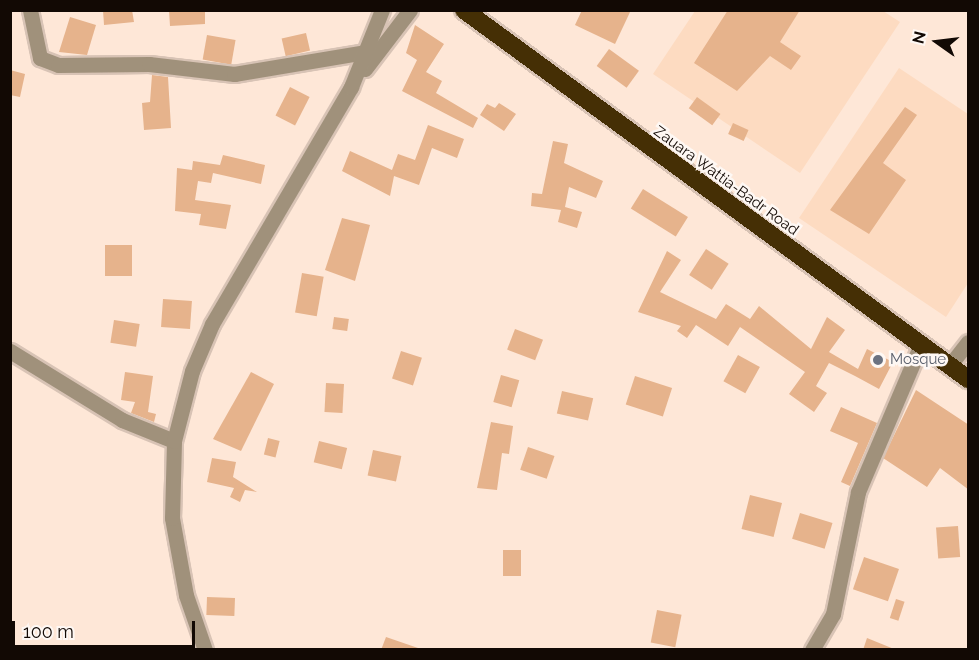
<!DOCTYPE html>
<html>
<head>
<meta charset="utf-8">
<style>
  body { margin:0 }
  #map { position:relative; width:979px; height:660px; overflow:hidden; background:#fee7d7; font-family:Raleway,sans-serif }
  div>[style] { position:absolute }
  .built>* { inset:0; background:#fddbc1 }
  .building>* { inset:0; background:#e6b38c; transform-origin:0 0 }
  .roads { filter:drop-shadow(2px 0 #d8c3b5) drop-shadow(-2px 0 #d8c3b5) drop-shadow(0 2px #d8c3b5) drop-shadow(0 -2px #d8c3b5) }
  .street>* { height:15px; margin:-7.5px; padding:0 7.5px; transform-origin:7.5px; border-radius:7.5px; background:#a0917b }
  .highway>* { height:18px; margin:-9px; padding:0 9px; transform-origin:9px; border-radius:9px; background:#452f05 }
  .dots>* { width:16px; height:16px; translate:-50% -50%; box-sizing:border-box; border:3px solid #fef8f4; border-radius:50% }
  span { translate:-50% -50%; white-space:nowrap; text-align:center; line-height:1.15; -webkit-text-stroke:5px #fef8f4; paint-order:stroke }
  .street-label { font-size:15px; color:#120904 }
  .worship-label { font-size:15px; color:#5b616d }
  .left { translate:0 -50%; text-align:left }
  .frame { position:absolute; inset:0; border:12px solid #120904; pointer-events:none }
  .north { position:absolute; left:907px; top:12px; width:60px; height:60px; -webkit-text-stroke:4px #fef8f4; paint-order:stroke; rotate:284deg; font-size:16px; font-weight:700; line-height:24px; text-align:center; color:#120904 }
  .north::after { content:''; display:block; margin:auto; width:21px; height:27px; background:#120904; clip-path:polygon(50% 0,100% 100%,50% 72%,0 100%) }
  .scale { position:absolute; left:12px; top:621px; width:183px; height:27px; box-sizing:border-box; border:3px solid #120904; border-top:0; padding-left:8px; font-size:18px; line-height:21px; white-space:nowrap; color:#120904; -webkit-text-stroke:4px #fef8f4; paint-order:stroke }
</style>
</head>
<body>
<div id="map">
  <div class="built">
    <div style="clip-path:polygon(695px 11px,883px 11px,900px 22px,800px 173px,653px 74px)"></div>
    <div style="clip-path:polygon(899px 68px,968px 114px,968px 283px,946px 317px,799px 218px)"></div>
  </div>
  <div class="building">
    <div style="clip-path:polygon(103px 10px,132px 10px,134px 22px,104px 25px)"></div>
    <div style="clip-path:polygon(169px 10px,205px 10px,205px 24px,170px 26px)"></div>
    <div style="clip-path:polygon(582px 10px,631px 10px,615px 44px,575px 25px)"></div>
    <div style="clip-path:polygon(728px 10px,800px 10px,780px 42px,801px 56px,791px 70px,770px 56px,737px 91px,694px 63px)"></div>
    <div style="clip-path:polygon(70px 17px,96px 25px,87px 55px,59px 52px)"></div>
    <div style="clip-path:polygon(415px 25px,444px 44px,426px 72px,442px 81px,436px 93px,478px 118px,473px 128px,402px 91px,417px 60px,406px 53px)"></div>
    <div style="left:306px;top:33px;width:18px;height:25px;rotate:77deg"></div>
    <div style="left:207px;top:35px;width:29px;height:25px;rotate:10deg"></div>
    <div style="left:609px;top:49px;width:37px;height:21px;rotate:36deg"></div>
    <div style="clip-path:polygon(10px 70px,25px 74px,20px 97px,10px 95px)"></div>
    <div style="clip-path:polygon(152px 75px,168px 77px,171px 128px,144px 130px,142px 103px,150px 102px)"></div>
    <div style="left:290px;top:87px;width:22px;height:32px;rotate:27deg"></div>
    <div style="left:697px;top:97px;width:29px;height:14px;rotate:36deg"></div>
    <div style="clip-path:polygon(499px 103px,516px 114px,504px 131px,480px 115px,487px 104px,495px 108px)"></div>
    <div style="clip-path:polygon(905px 107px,917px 115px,883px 163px,906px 180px,869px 234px,830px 210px)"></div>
    <div style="left:733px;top:123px;width:17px;height:12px;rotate:24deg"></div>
    <div style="clip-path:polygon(428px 125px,464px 139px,457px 158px,432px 148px,419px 185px,394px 176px,390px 196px,342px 171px,350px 151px,392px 170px,398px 154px,415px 160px)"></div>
    <div style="clip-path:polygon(553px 141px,568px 144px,564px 163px,603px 181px,596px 198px,569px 187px,565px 207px,582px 212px,577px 228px,558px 222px,561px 210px,531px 206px,532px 193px,542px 194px)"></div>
    <div style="clip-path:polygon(223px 155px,265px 165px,261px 184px,213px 173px,211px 183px,198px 181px,195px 200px,231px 205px,226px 229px,199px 225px,201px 214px,175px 211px,177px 168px,192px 170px,193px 161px,220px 165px)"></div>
    <div style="left:643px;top:189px;width:53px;height:23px;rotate:32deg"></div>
    <div style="clip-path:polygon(342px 218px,370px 225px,355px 281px,325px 270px)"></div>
    <div style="left:132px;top:245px;width:31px;height:27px;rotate:90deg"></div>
    <div style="left:706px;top:249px;width:27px;height:31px;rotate:33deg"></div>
    <div style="clip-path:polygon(667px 251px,681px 260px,660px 292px,716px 319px,726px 304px,750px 319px,759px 306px,811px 349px,827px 317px,845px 330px,829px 352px,858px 369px,867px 349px,893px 362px,879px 389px,855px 376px,858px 370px,855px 376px,829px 363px,816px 386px,827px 393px,814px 412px,789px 394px,805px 372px,740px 327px,728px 346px,696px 325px,687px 338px,677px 331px,681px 326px,638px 312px)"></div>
    <div style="left:302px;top:273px;width:22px;height:40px;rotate:10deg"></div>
    <div style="left:163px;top:299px;width:29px;height:28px;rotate:4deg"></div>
    <div style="left:334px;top:317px;width:15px;height:12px;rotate:8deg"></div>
    <div style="left:114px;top:320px;width:26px;height:23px;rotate:9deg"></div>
    <div style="left:515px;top:329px;width:30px;height:22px;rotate:21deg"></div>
    <div style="left:401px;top:351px;width:22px;height:29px;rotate:18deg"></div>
    <div style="left:738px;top:355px;width:25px;height:30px;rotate:29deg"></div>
    <div style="clip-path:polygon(125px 372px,153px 376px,148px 412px,156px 414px,154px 422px,131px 413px,135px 402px,121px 400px)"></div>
    <div style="clip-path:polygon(251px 372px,274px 384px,241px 451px,213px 439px)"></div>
    <div style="left:501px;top:375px;width:19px;height:28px;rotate:16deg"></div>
    <div style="left:635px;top:376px;width:39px;height:30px;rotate:18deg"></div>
    <div style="left:326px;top:383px;width:18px;height:29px;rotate:3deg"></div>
    <div style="clip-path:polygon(916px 390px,969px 425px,969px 490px,940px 468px,927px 487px,883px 458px)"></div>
    <div style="left:562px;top:391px;width:32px;height:23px;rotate:13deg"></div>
    <div style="clip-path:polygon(841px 407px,877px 423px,850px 486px,841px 482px,858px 443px,830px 431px)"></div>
    <div style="clip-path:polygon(491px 422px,513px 426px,509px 454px,502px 453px,497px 490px,477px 488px)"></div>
    <div style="left:268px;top:438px;width:12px;height:17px;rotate:14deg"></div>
    <div style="left:319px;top:441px;width:29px;height:22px;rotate:14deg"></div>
    <div style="left:528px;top:447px;width:28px;height:24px;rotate:19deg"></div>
    <div style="left:373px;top:450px;width:29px;height:26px;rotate:12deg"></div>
    <div style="clip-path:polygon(212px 458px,236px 462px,233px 477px,257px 492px,245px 490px,240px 502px,230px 497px,234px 488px,207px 482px)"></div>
    <div style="left:750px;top:495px;width:33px;height:35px;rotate:14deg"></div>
    <div style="left:800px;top:513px;width:34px;height:27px;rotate:17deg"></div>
    <div style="left:958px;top:526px;width:31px;height:22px;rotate:86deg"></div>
    <div style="left:503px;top:550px;width:18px;height:26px"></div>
    <div style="left:864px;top:557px;width:37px;height:34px;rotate:19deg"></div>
    <div style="left:207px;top:597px;width:28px;height:18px;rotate:2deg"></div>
    <div style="left:896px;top:599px;width:9px;height:20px;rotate:18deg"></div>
    <div style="left:657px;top:610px;width:25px;height:33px;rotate:11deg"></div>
    <div style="clip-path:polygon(386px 637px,418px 648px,418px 650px,381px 650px)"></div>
    <div style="clip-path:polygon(867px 638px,894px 649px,894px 650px,863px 650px)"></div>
  </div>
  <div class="roads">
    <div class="street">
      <div style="left:30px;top:10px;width:49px;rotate:78.2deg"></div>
      <div style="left:40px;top:58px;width:19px;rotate:21deg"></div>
      <div style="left:58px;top:65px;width:91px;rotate:-0.6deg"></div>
      <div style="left:149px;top:64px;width:86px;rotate:6.7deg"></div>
      <div style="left:234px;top:74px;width:134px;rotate:-9.5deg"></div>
      <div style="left:365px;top:69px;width:74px;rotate:-52.7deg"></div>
      <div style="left:10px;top:351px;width:132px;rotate:31.6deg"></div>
      <div style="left:122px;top:420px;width:56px;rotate:22deg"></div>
      <div style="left:950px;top:365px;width:29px;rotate:-52deg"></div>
      <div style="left:205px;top:650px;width:58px;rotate:-109.1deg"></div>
      <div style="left:186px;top:595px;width:78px;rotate:-100.3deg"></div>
      <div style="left:172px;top:518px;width:77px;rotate:-88.5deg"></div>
      <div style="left:174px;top:441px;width:72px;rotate:-75.6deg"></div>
      <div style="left:192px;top:371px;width:51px;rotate:-66.9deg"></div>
      <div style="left:212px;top:324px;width:275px;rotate:-59.6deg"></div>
      <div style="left:351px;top:87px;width:83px;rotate:-68.1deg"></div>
      <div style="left:812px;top:650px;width:42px;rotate:-59.7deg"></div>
      <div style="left:833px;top:614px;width:125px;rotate:-78.4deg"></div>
      <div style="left:858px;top:492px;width:161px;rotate:-66.9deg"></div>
    </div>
    <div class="highway">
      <div style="left:464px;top:10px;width:625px;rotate:36.21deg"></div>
    </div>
  </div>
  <div class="dots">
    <div style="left:878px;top:360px;background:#6b7280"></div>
  </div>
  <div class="street-label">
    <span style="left:726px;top:181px;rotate:36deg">Zauara Wattia-Badr Road</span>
  </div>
  <div class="worship-label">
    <span class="left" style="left:890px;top:360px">Mosque</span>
  </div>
  <div class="frame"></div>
  <div class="north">N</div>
  <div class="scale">100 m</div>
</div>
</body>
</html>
